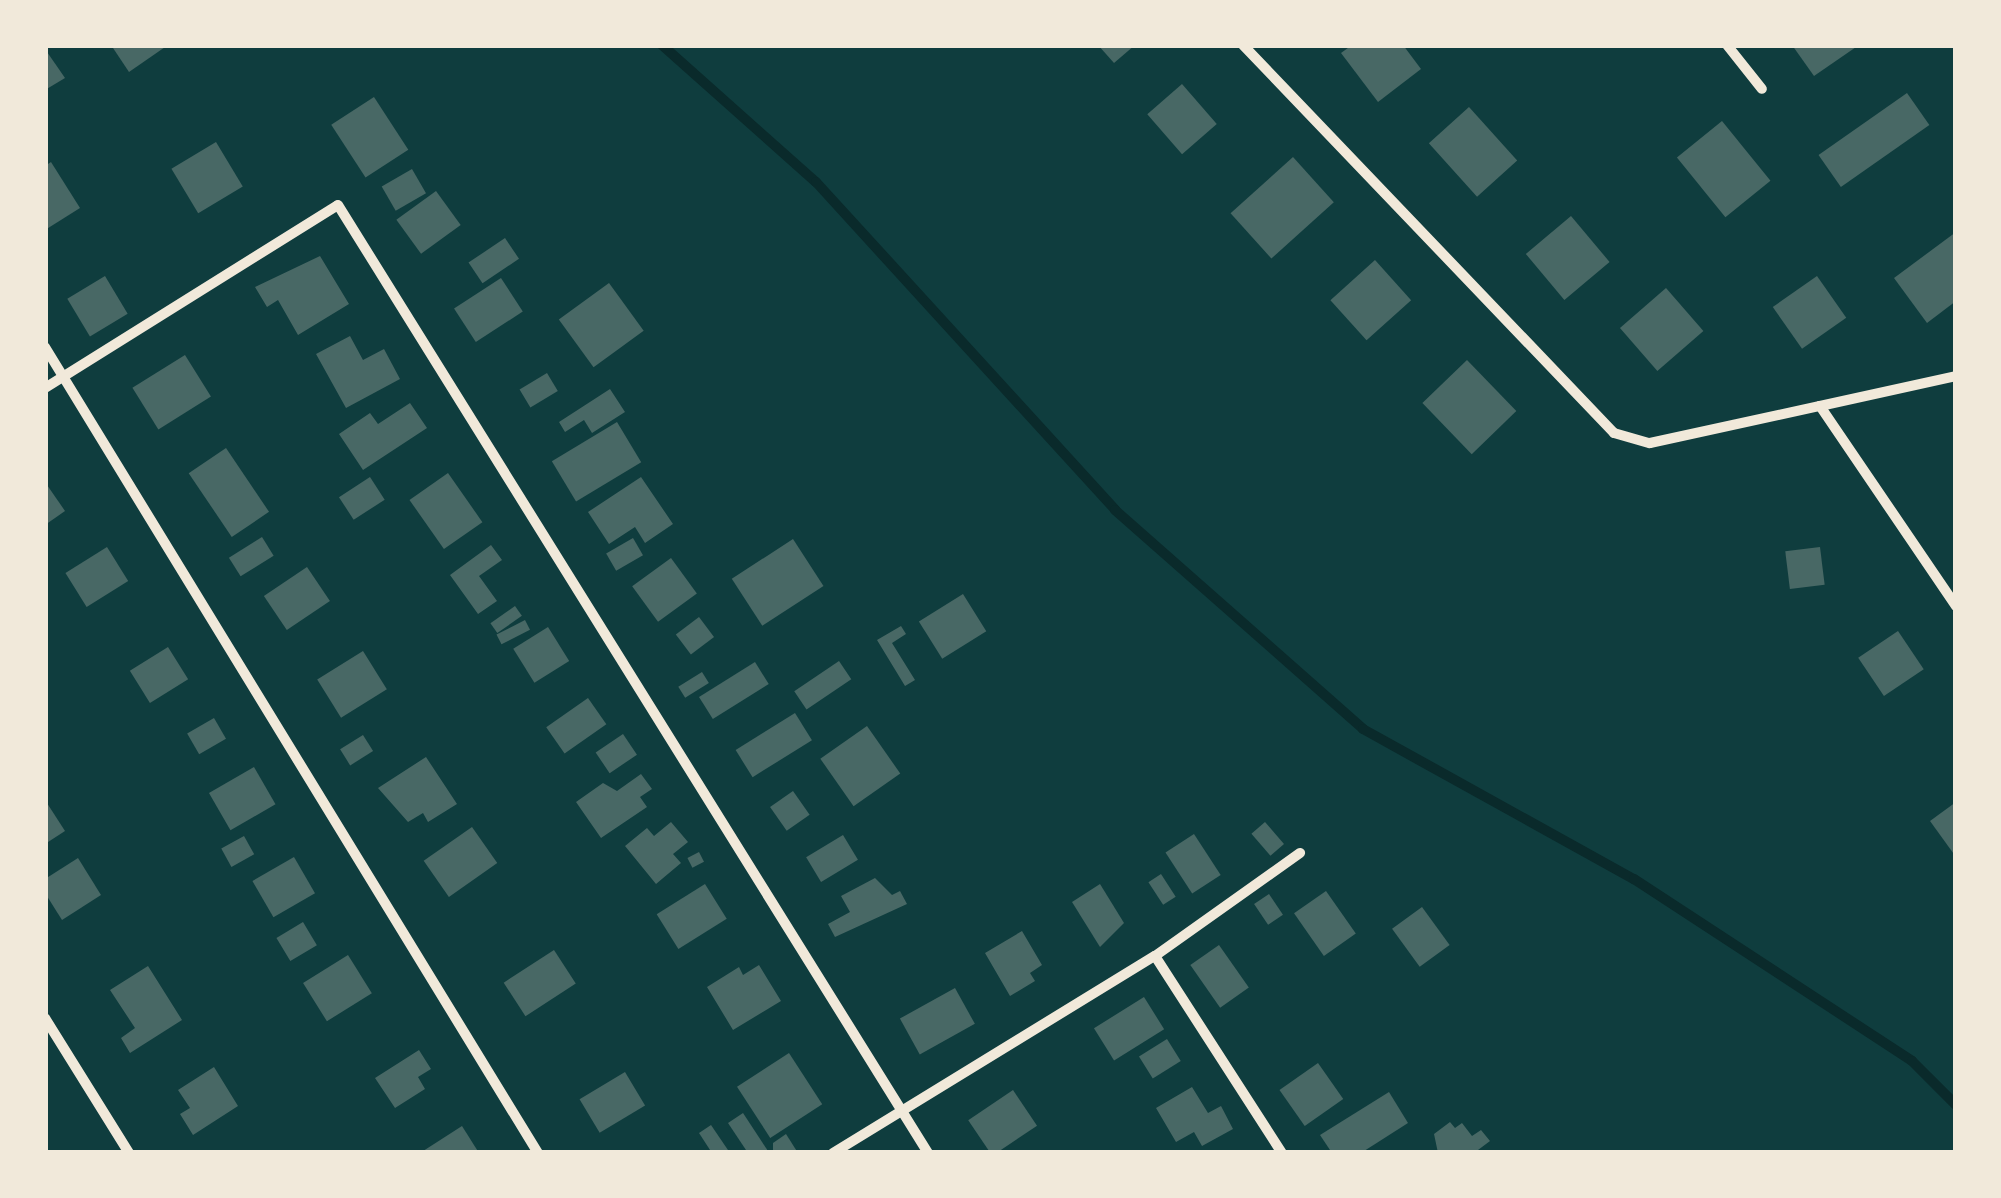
<!DOCTYPE html>
<html>
<head>
<meta charset="utf-8">
<style>
  body { margin:0 }
  #map { position:relative; width:2001px; height:1198px; overflow:hidden; background:#0f3d3e; font-family:"Exo 2",sans-serif }
  div>[style] { position:absolute }
  .stream>* { height:10px; margin:-5px; padding:0 5px; transform-origin:5px; border-radius:5px; background:#0a2a2b }
  .building>* { inset:0; background:#486865; transform-origin:0 0 }
  .minor>* { height:10px; margin:-5px; padding:0 5px; transform-origin:5px; border-radius:5px; background:#f1e9da }
  span { translate:-50% -50%; white-space:nowrap; text-align:center; line-height:1.15; -webkit-text-stroke:10px #f1e9da; paint-order:stroke }
  .frame { position:absolute; inset:0; border:48px solid #f1e9da; pointer-events:none }
</style>
</head>
<body>
<div id="map">
  <div class="stream">
    <div style="left:662px;top:45px;width:206px;rotate:41.7deg"></div>
    <div style="left:816px;top:182px;width:444px;rotate:47.6deg"></div>
    <div style="left:1115px;top:510px;width:331px;rotate:41.4deg"></div>
    <div style="left:1363px;top:729px;width:310px;rotate:29deg"></div>
    <div style="left:1634px;top:879px;width:332px;rotate:33.2deg"></div>
    <div style="left:1912px;top:1061px;width:62px;rotate:45deg"></div>
  </div>
  <div class="building">
    <div style="clip-path:polygon(111px 45px,168px 45px,129px 72px)"></div>
    <div style="clip-path:polygon(1098px 45px,1135px 45px,1114px 63px)"></div>
    <div style="clip-path:polygon(1352px 45px,1403px 45px,1421px 69px,1378px 102px,1341px 53px)"></div>
    <div style="clip-path:polygon(1792px 45px,1859px 45px,1814px 76px)"></div>
    <div style="clip-path:polygon(45px 49px,65px 78px,45px 90px)"></div>
    <div style="left:1182px;top:84px;width:53px;height:46px;rotate:49deg"></div>
    <div style="left:1907px;top:93px;width:39px;height:108px;rotate:55deg"></div>
    <div style="left:374px;top:97px;width:63px;height:51px;rotate:57deg"></div>
    <div style="left:1469px;top:107px;width:72px;height:54px;rotate:48deg"></div>
    <div style="left:1722px;top:121px;width:77px;height:58px;rotate:51deg"></div>
    <div style="left:216px;top:142px;width:52px;height:52px;rotate:59deg"></div>
    <div style="left:1293px;top:157px;width:61px;height:84px;rotate:48deg"></div>
    <div style="clip-path:polygon(51px 162px,80px 208px,45px 230px,45px 166px)"></div>
    <div style="left:412px;top:169px;width:28px;height:35px;rotate:60deg"></div>
    <div style="left:436px;top:191px;width:42px;height:49px;rotate:54deg"></div>
    <div style="left:1571px;top:216px;width:60px;height:59px;rotate:50deg"></div>
    <div style="clip-path:polygon(1956px 232px,1956px 301px,1927px 323px,1894px 278px)"></div>
    <div style="left:505px;top:238px;width:25px;height:44px;rotate:56deg"></div>
    <div style="clip-path:polygon(320px 256px,349px 304px,298px 335px,278px 300px,267px 307px,255px 287px)"></div>
    <div style="left:1375px;top:260px;width:54px;height:60px;rotate:48deg"></div>
    <div style="left:105px;top:276px;width:44px;height:44px;rotate:59deg"></div>
    <div style="left:1817px;top:276px;width:51px;height:54px;rotate:55deg"></div>
    <div style="left:501px;top:278px;width:40px;height:56px;rotate:57deg"></div>
    <div style="left:609px;top:283px;width:59px;height:62px;rotate:54deg"></div>
    <div style="left:1666px;top:288px;width:57px;height:61px;rotate:49deg"></div>
    <div style="clip-path:polygon(350px 336px,363px 360px,384px 349px,400px 379px,346px 408px,316px 354px)"></div>
    <div style="left:185px;top:355px;width:49px;height:62px;rotate:58deg"></div>
    <div style="left:1467px;top:360px;width:71px;height:62px;rotate:46deg"></div>
    <div style="left:547px;top:373px;width:21px;height:32px;rotate:59deg"></div>
    <div style="clip-path:polygon(610px 389px,625px 412px,592px 433px,584px 420px,565px 432px,559px 422px)"></div>
    <div style="clip-path:polygon(410px 403px,427px 428px,363px 470px,339px 434px,370px 413px,378px 424px)"></div>
    <div style="left:617px;top:422px;width:47px;height:76px;rotate:59deg"></div>
    <div style="left:226px;top:448px;width:77px;height:45px;rotate:56deg"></div>
    <div style="left:448px;top:473px;width:60px;height:47px;rotate:55deg"></div>
    <div style="left:370px;top:477px;width:27px;height:37px;rotate:57deg"></div>
    <div style="clip-path:polygon(641px 477px,673px 524px,645px 543px,635px 527px,609px 544px,588px 512px)"></div>
    <div style="clip-path:polygon(45px 482px,65px 511px,45px 525px)"></div>
    <div style="left:262px;top:537px;width:22px;height:39px;rotate:58deg"></div>
    <div style="left:633px;top:538px;width:20px;height:31px;rotate:60deg"></div>
    <div style="left:793px;top:539px;width:56px;height:73px;rotate:57deg"></div>
    <div style="clip-path:polygon(491px 545px,502px 560px,479px 576px,497px 601px,478px 614px,450px 575px)"></div>
    <div style="left:107px;top:547px;width:40px;height:49px;rotate:58deg"></div>
    <div style="left:1820px;top:547px;width:38px;height:35px;rotate:83deg"></div>
    <div style="left:671px;top:558px;width:44px;height:48px;rotate:54deg"></div>
    <div style="left:307px;top:567px;width:41px;height:52px;rotate:56deg"></div>
    <div style="left:963px;top:594px;width:44px;height:52px;rotate:58deg"></div>
    <div style="left:515px;top:606px;width:12px;height:30px;rotate:55deg"></div>
    <div style="left:699px;top:617px;width:25px;height:29px;rotate:53deg"></div>
    <div style="left:525px;top:620px;width:11px;height:32px;rotate:63deg"></div>
    <div style="clip-path:polygon(901px 626px,906px 634px,892px 643px,915px 680px,905px 686px,877px 640px)"></div>
    <div style="left:548px;top:627px;width:40px;height:41px;rotate:58deg"></div>
    <div style="left:1898px;top:631px;width:46px;height:48px;rotate:56deg"></div>
    <div style="left:168px;top:647px;width:38px;height:45px;rotate:58deg"></div>
    <div style="left:363px;top:651px;width:45px;height:54px;rotate:58deg"></div>
    <div style="left:839px;top:661px;width:22px;height:54px;rotate:56deg"></div>
    <div style="left:755px;top:662px;width:26px;height:66px;rotate:58deg"></div>
    <div style="left:702px;top:672px;width:13px;height:28px;rotate:58deg"></div>
    <div style="left:588px;top:698px;width:32px;height:51px;rotate:55deg"></div>
    <div style="left:795px;top:713px;width:32px;height:70px;rotate:58deg"></div>
    <div style="left:214px;top:718px;width:24px;height:31px;rotate:60deg"></div>
    <div style="left:867px;top:726px;width:58px;height:57px;rotate:55deg"></div>
    <div style="left:623px;top:734px;width:25px;height:33px;rotate:56deg"></div>
    <div style="left:363px;top:735px;width:19px;height:27px;rotate:58deg"></div>
    <div style="clip-path:polygon(426px 757px,457px 804px,428px 822px,423px 813px,408px 822px,378px 788px)"></div>
    <div style="left:254px;top:767px;width:43px;height:52px;rotate:60deg"></div>
    <div style="clip-path:polygon(641px 774px,652px 789px,640px 797px,647px 807px,601px 838px,576px 802px,603px 783px,617px 791px)"></div>
    <div style="left:793px;top:791px;width:29px;height:28px;rotate:55deg"></div>
    <div style="clip-path:polygon(45px 800px,65px 831px,45px 844px)"></div>
    <div style="clip-path:polygon(1956px 802px,1956px 857px,1930px 821px)"></div>
    <div style="clip-path:polygon(671px 822px,688px 842px,673px 854px,681px 863px,656px 884px,625px 846px,647px 828px,654px 836px)"></div>
    <div style="left:1265px;top:822px;width:29px;height:18px;rotate:49deg"></div>
    <div style="left:472px;top:827px;width:44px;height:59px;rotate:55deg"></div>
    <div style="left:1194px;top:834px;width:49px;height:34px;rotate:57deg"></div>
    <div style="left:843px;top:835px;width:29px;height:43px;rotate:59deg"></div>
    <div style="left:244px;top:836px;width:21px;height:26px;rotate:61deg"></div>
    <div style="left:699px;top:852px;width:11px;height:13px;rotate:63deg"></div>
    <div style="left:294px;top:857px;width:42px;height:48px;rotate:60deg"></div>
    <div style="clip-path:polygon(78px 858px,101px 895px,62px 920px,45px 893px,45px 879px)"></div>
    <div style="left:1161px;top:874px;width:27px;height:15px;rotate:57deg"></div>
    <div style="clip-path:polygon(875px 878px,892px 895px,900px 891px,907px 904px,835px 937px,828px 924px,850px 912px,841px 896px)"></div>
    <div style="left:705px;top:884px;width:41px;height:57px;rotate:58deg"></div>
    <div style="clip-path:polygon(1100px 884px,1124px 923px,1100px 947px,1072px 902px)"></div>
    <div style="left:1326px;top:891px;width:52px;height:39px;rotate:55deg"></div>
    <div style="left:1269px;top:894px;width:25px;height:18px;rotate:56deg"></div>
    <div style="left:1422px;top:907px;width:47px;height:37px;rotate:54deg"></div>
    <div style="left:303px;top:922px;width:27px;height:31px;rotate:59deg"></div>
    <div style="clip-path:polygon(1022px 931px,1042px 965px,1030px 973px,1035px 981px,1010px 996px,985px 953px)"></div>
    <div style="left:1219px;top:945px;width:52px;height:35px;rotate:55deg"></div>
    <div style="left:554px;top:950px;width:40px;height:60px;rotate:57deg"></div>
    <div style="left:348px;top:955px;width:45px;height:53px;rotate:58deg"></div>
    <div style="clip-path:polygon(759px 965px,781px 1001px,733px 1030px,707px 987px,739px 967px,743px 975px)"></div>
    <div style="clip-path:polygon(148px 966px,182px 1020px,130px 1053px,121px 1038px,135px 1028px,110px 990px)"></div>
    <div style="left:955px;top:988px;width:41px;height:63px;rotate:61deg"></div>
    <div style="left:1144px;top:997px;width:38px;height:59px;rotate:58deg"></div>
    <div style="left:1167px;top:1039px;width:26px;height:33px;rotate:58deg"></div>
    <div style="clip-path:polygon(419px 1050px,431px 1069px,418px 1077px,425px 1089px,395px 1108px,375px 1078px)"></div>
    <div style="left:789px;top:1053px;width:61px;height:62px;rotate:57deg"></div>
    <div style="left:1318px;top:1063px;width:44px;height:47px;rotate:55deg"></div>
    <div style="clip-path:polygon(214px 1067px,238px 1106px,193px 1135px,180px 1114px,190px 1108px,178px 1090px)"></div>
    <div style="left:625px;top:1072px;width:39px;height:53px;rotate:59deg"></div>
    <div style="clip-path:polygon(1192px 1087px,1208px 1113px,1221px 1106px,1233px 1129px,1202px 1146px,1194px 1132px,1176px 1142px,1156px 1108px)"></div>
    <div style="left:1013px;top:1090px;width:43px;height:54px;rotate:56deg"></div>
    <div style="clip-path:polygon(1389px 1092px,1408px 1123px,1361px 1153px,1332px 1153px,1320px 1135px)"></div>
    <div style="clip-path:polygon(743px 1113px,768px 1151px,764px 1153px,748px 1153px,728px 1123px)"></div>
    <div style="clip-path:polygon(1450px 1122px,1455px 1128px,1462px 1123px,1472px 1136px,1481px 1130px,1490px 1141px,1474px 1153px,1438px 1153px,1434px 1134px)"></div>
    <div style="clip-path:polygon(711px 1125px,730px 1153px,712px 1153px,699px 1133px)"></div>
    <div style="clip-path:polygon(462px 1126px,479px 1153px,420px 1153px)"></div>
    <div style="clip-path:polygon(786px 1134px,798px 1153px,773px 1153px,773px 1143px)"></div>
  </div>
  <div class="minor">
    <div style="left:1243px;top:45px;width:537px;rotate:46.28deg"></div>
    <div style="left:1614px;top:433px;width:37px;rotate:16deg"></div>
    <div style="left:1650px;top:443px;width:174px;rotate:-12.3deg"></div>
    <div style="left:1820px;top:406px;width:242px;rotate:55.8deg"></div>
    <div style="left:1727px;top:45px;width:56px;rotate:51.5deg"></div>
    <div style="left:45px;top:347px;width:945px;rotate:58.55deg"></div>
    <div style="left:45px;top:388px;width:345px;rotate:-32deg"></div>
    <div style="left:338px;top:205px;width:1117px;rotate:58.1deg"></div>
    <div style="left:1820px;top:406px;width:139px;rotate:-12.4deg"></div>
    <div style="left:1155px;top:956px;width:234px;rotate:57.2deg"></div>
    <div style="left:45px;top:1018px;width:159px;rotate:58.1deg"></div>
    <div style="left:833px;top:1153px;width:377px;rotate:-31.5deg"></div>
    <div style="left:1155px;top:956px;width:178px;rotate:-35.4deg"></div>
  </div>
  <div class="frame"></div>
</div>
</body>
</html>
